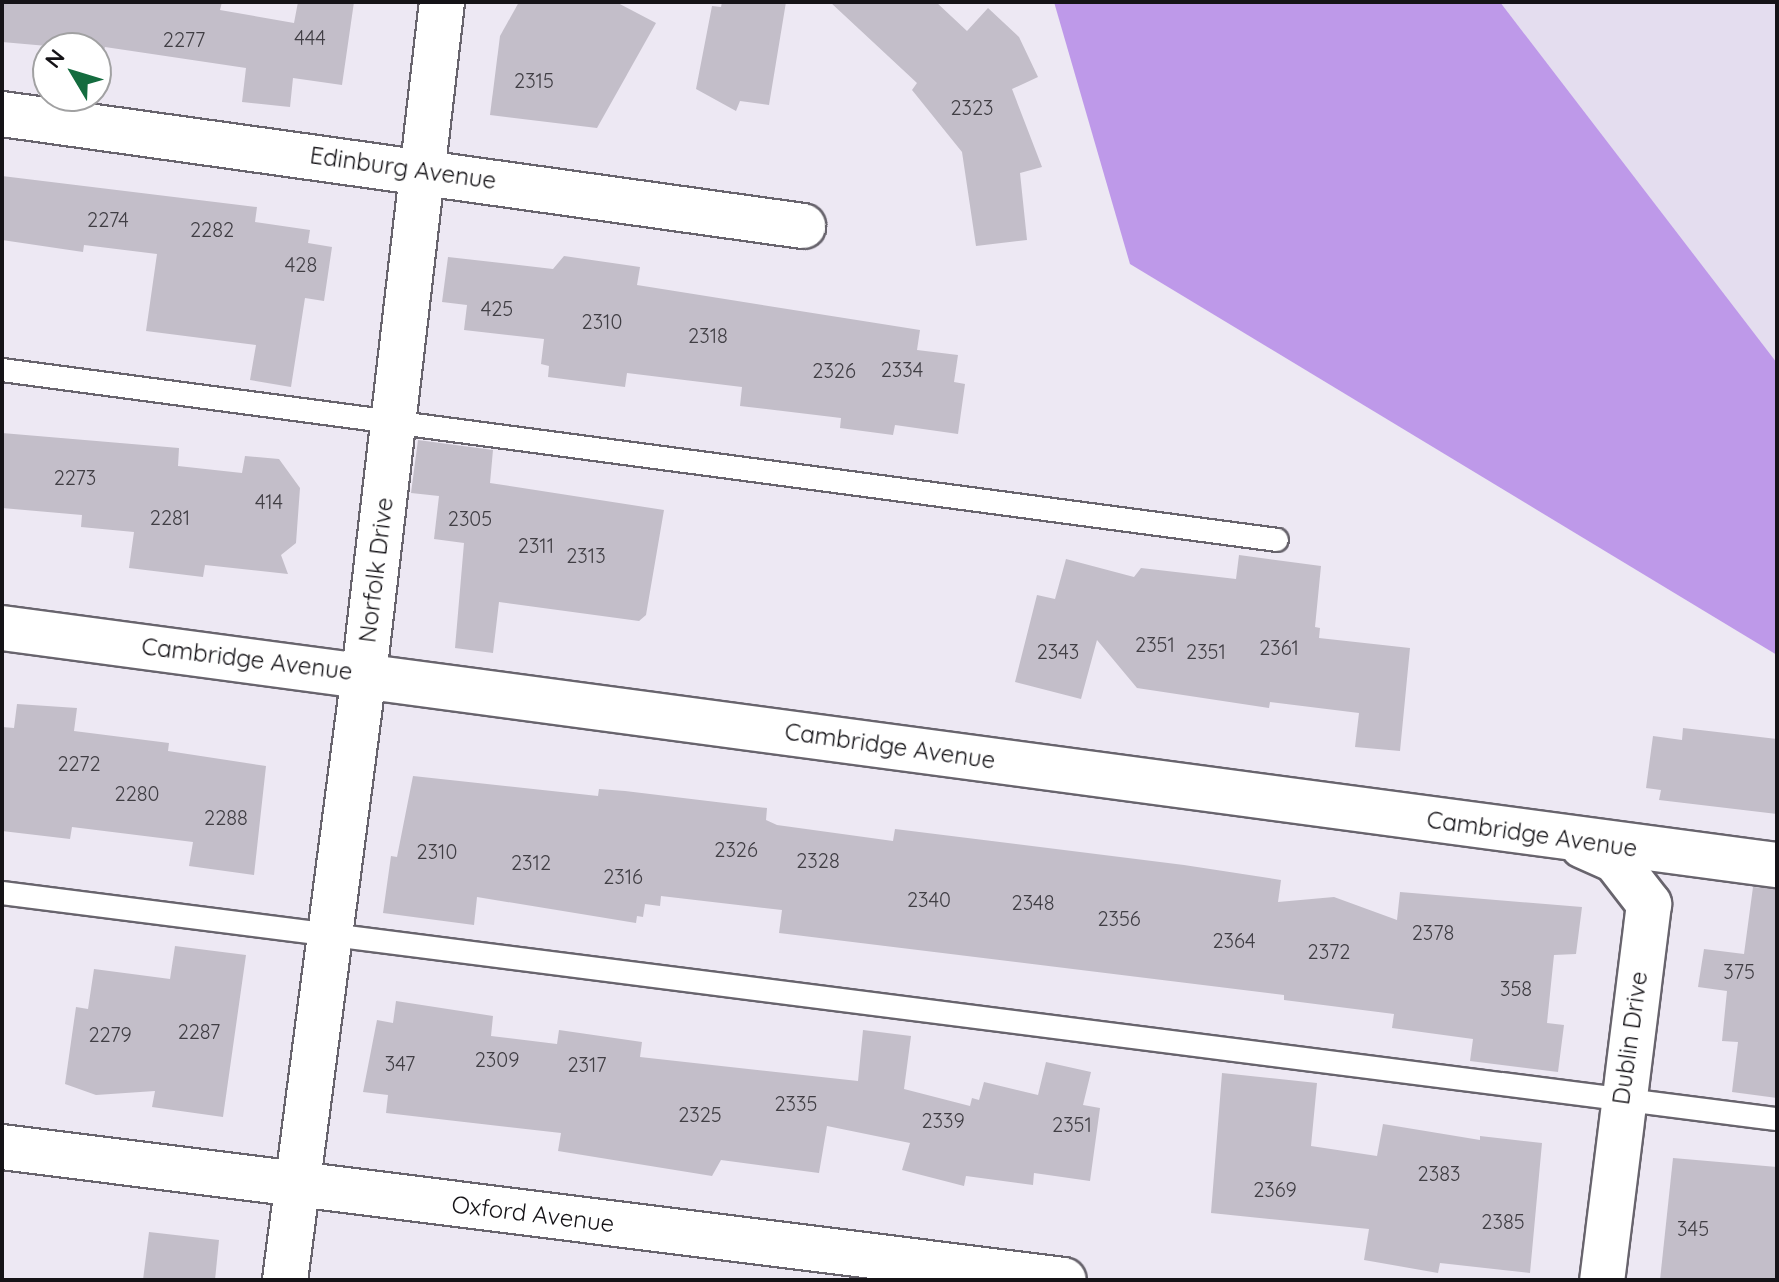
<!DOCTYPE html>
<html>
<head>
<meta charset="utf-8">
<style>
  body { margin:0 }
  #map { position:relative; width:1779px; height:1282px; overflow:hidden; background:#ede8f3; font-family:Quicksand,sans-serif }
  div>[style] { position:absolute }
  .built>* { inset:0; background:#e4ddef }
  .forest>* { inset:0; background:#be99e9 }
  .building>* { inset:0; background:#c3bec9 }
  .roads { filter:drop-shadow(2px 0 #68646d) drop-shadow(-2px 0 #68646d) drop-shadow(0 2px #68646d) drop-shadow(0 -2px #68646d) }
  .lane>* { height:22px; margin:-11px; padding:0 11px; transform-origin:11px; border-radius:11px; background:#fff }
  .street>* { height:44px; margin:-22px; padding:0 22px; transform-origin:22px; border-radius:22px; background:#fff }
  span { translate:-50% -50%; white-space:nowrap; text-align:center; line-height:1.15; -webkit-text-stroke:7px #fff; paint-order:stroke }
  .number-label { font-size:20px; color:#403e44 }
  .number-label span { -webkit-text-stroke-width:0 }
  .street-label { font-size:24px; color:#151317 }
  .frame { position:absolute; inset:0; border:4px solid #151317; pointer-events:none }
  .north { position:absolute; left:32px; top:32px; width:80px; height:80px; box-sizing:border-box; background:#fff; border:2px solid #a1a1a2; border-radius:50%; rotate:308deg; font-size:22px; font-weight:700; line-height:32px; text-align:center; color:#151317 }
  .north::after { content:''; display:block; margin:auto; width:28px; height:36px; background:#146c3f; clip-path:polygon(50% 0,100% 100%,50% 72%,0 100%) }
</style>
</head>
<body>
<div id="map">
  <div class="built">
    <div style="clip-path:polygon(1500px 2px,1777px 2px,1777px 363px)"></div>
  </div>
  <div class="forest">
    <div style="clip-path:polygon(1054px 2px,1500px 2px,1777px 363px,1777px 655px,1130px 264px)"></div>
  </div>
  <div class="building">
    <div style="clip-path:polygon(2px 2px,222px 2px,220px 10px,294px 23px,298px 2px,354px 2px,342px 85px,293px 78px,290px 107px,242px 102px,246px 68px,105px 47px,104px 51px,2px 42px)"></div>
    <div style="clip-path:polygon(519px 2px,616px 2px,656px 23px,597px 128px,490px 115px,500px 36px)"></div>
    <div style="clip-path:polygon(722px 2px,786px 2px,769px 105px,740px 101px,736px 111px,696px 89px,712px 6px,721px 7px)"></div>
    <div style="clip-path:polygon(830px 2px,936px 2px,967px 31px,988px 8px,1019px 37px,1038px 77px,1012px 89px,1042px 167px,1020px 173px,1027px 240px,976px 246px,962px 152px,912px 90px,917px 83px)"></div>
    <div style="clip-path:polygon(2px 176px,257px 207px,255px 222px,310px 230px,308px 243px,332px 247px,324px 301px,305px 298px,291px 387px,250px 380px,256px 345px,146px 331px,157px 254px,84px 245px,83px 252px,2px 240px)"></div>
    <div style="clip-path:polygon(564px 256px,640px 267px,637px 285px,920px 330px,917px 350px,958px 355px,954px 382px,965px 384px,958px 434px,895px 425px,893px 435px,840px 428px,841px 418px,740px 406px,742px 387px,627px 373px,625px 387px,548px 377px,549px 366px,541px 364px,544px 339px,464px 330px,467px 305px,442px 302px,448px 257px,553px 269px)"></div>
    <div style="clip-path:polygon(2px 433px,179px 448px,178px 466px,242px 473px,245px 456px,279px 459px,300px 488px,296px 543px,281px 555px,288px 574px,205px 565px,203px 577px,129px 568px,134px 532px,81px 527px,82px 515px,2px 508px)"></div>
    <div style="clip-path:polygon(418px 440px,493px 450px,490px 483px,664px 510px,646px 615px,639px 621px,499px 602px,493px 653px,455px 648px,464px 543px,434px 539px,439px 496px,411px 493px)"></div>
    <div style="clip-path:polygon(1239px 555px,1321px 566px,1315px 627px,1320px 628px,1319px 638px,1410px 648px,1400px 751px,1355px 747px,1359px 713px,1270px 702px,1269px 708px,1137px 688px,1097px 640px,1081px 699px,1015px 682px,1037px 595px,1055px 599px,1066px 559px,1134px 577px,1141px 568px,1236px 579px)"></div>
    <div style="clip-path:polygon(17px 704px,77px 708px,74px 731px,169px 743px,168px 751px,266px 766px,254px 875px,189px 866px,193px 842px,72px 827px,70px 839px,2px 831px,2px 727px,14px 728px)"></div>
    <div style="clip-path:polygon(1683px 728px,1777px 739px,1777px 814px,1659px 800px,1661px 790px,1646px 788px,1653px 736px,1682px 740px)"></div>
    <div style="clip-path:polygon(413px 776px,598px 796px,599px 789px,625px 791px,767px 808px,766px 820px,777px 825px,893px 841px,895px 829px,1184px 865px,1281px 880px,1278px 902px,1334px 897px,1397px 920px,1400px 892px,1582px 907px,1576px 954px,1554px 955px,1547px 1023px,1564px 1025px,1558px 1072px,1470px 1061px,1473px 1039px,1392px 1028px,1394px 1014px,1284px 1000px,1284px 995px,779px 933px,782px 910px,661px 896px,660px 906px,645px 904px,643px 917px,637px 916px,636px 923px,477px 897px,474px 925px,383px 913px,391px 856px,397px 857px)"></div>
    <div style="clip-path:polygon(1753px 887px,1777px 889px,1777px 1098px,1732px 1092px,1738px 1042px,1722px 1041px,1727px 991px,1698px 987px,1704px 949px,1744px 954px)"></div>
    <div style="clip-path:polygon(175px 946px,246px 955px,223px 1117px,152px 1107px,155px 1091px,96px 1095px,65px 1084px,76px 1007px,88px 1009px,94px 969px,170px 979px)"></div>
    <div style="clip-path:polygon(396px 1001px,493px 1016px,491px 1036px,557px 1044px,559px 1030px,642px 1042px,640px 1057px,858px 1081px,863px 1030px,911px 1036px,904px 1089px,970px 1106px,972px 1098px,979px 1100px,984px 1082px,1038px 1095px,1046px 1062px,1091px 1072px,1083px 1105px,1100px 1108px,1090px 1181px,1034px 1173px,1033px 1185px,966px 1176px,964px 1186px,902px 1170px,910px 1143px,827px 1126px,819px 1173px,721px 1160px,712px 1176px,558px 1151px,561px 1133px,386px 1113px,388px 1095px,363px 1092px,377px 1020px,393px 1023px)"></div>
    <div style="clip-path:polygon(1222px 1073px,1317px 1083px,1311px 1146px,1377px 1156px,1383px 1124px,1480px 1140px,1480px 1136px,1542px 1143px,1530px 1273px,1440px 1263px,1438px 1273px,1364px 1260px,1369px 1229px,1211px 1213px)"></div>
    <div style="clip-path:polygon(1673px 1158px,1777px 1167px,1777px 1280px,1660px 1280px)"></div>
    <div style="clip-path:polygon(149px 1232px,219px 1240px,215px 1280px,143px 1280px)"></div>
  </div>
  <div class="roads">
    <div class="lane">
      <div style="left:2px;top:370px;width:1286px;rotate:7.59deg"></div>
      <div style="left:2px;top:893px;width:1789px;rotate:7.26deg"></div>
    </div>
    <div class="street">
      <div style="left:2px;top:114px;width:809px;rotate:7.96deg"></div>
      <div style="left:2px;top:628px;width:1791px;rotate:7.61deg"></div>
      <div style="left:1583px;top:846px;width:35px;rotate:24deg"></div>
      <div style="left:1615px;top:860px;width:56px;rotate:52.3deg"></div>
      <div style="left:1649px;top:904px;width:379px;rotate:97.1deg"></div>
      <div style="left:2px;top:1147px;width:1070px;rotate:7.14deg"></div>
      <div style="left:285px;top:1280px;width:611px;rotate:-82.57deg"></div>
      <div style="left:364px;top:674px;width:677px;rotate:-83.38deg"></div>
    </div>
  </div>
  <div class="number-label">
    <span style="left:310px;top:37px">444</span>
    <span style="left:184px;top:39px">2277</span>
    <span style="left:534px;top:80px">2315</span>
    <span style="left:972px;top:107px">2323</span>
    <span style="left:108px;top:219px">2274</span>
    <span style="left:212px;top:229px">2282</span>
    <span style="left:301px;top:264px">428</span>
    <span style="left:497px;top:308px">425</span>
    <span style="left:602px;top:321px">2310</span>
    <span style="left:708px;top:335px">2318</span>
    <span style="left:902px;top:369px">2334</span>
    <span style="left:834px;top:370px">2326</span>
    <span style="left:75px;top:477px">2273</span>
    <span style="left:269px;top:501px">414</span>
    <span style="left:170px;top:517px">2281</span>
    <span style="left:470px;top:518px">2305</span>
    <span style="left:536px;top:545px">2311</span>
    <span style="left:586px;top:555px">2313</span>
    <span style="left:1155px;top:644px">2351</span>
    <span style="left:1279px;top:647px">2361</span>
    <span style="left:1058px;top:651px">2343</span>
    <span style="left:1206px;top:651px">2351</span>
    <span style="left:79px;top:763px">2272</span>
    <span style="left:137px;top:793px">2280</span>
    <span style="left:226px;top:817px">2288</span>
    <span style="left:736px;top:849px">2326</span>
    <span style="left:437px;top:851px">2310</span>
    <span style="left:818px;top:860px">2328</span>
    <span style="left:531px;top:862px">2312</span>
    <span style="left:623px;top:876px">2316</span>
    <span style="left:929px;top:899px">2340</span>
    <span style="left:1033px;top:902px">2348</span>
    <span style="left:1119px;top:918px">2356</span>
    <span style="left:1433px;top:932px">2378</span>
    <span style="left:1234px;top:940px">2364</span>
    <span style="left:1329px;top:951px">2372</span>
    <span style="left:1739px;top:971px">375</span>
    <span style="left:1516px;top:988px">358</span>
    <span style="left:199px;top:1031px">2287</span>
    <span style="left:110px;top:1034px">2279</span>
    <span style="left:497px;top:1059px">2309</span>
    <span style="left:400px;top:1063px">347</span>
    <span style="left:587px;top:1064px">2317</span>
    <span style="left:796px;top:1103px">2335</span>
    <span style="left:700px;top:1114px">2325</span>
    <span style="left:943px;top:1120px">2339</span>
    <span style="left:1072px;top:1124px">2351</span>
    <span style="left:1439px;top:1173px">2383</span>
    <span style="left:1275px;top:1189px">2369</span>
    <span style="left:1503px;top:1221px">2385</span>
    <span style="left:1693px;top:1228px">345</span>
  </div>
  <div class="street-label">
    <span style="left:403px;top:168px;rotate:8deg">Edinburg Avenue</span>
    <span style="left:376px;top:570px;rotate:-83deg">Norfolk Drive</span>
    <span style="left:247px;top:659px;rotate:7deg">Cambridge Avenue</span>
    <span style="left:890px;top:746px;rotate:8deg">Cambridge Avenue</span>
    <span style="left:1532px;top:834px;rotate:8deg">Cambridge Avenue</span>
    <span style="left:1630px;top:1038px;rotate:-82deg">Dublin Drive</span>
    <span style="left:533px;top:1214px;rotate:7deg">Oxford Avenue</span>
  </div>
  <div class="frame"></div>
  <div class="north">N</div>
</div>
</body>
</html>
